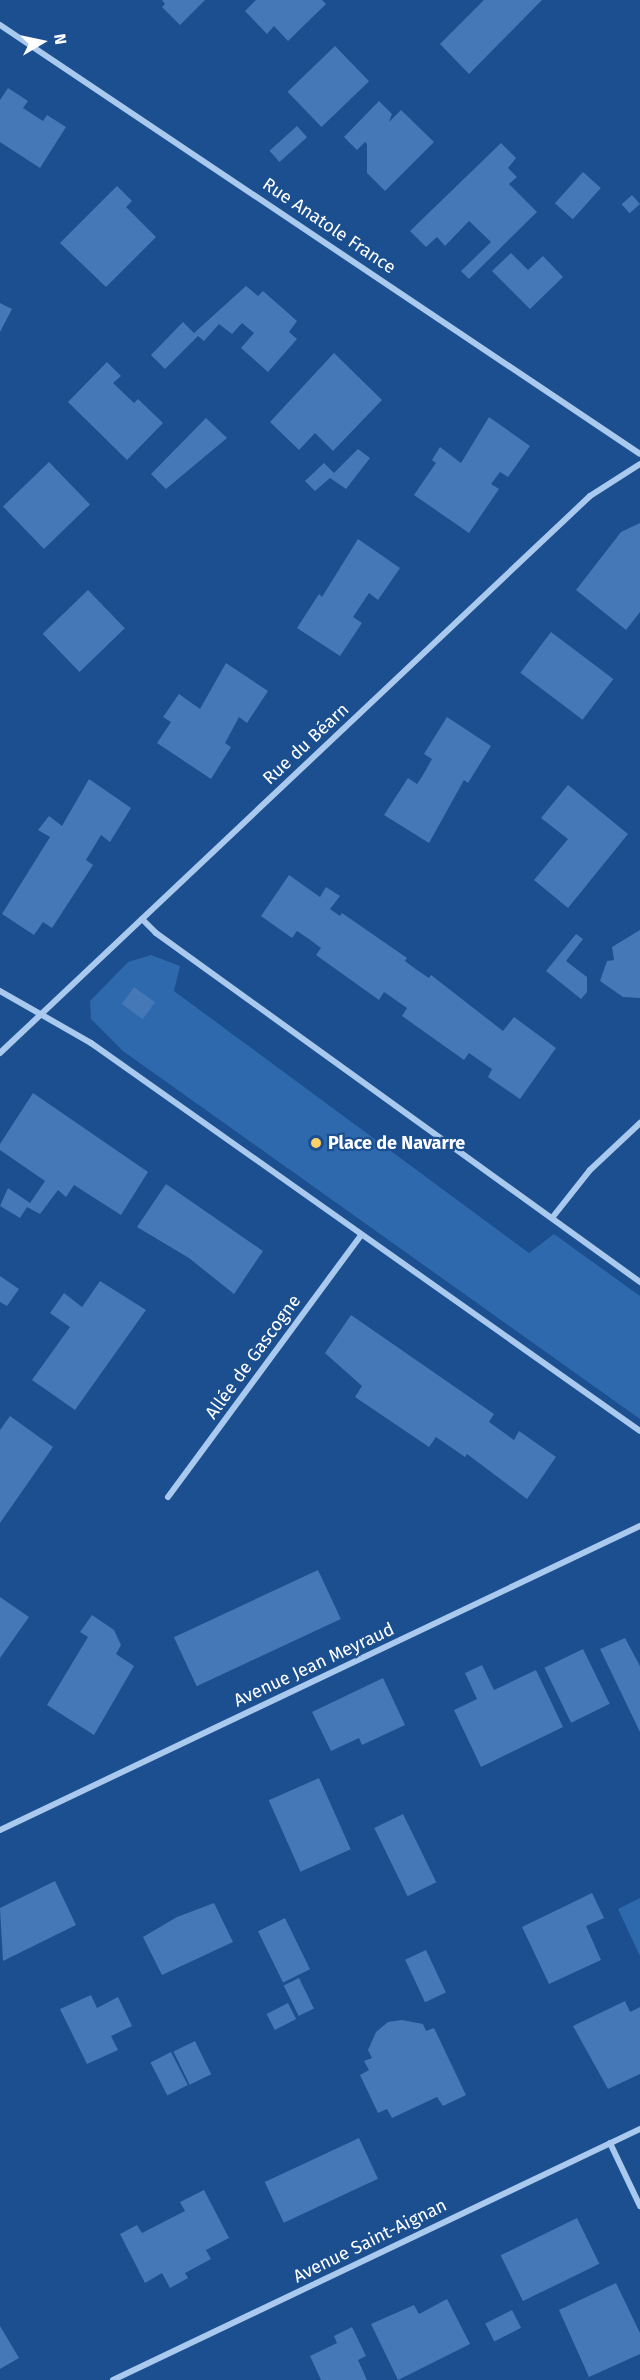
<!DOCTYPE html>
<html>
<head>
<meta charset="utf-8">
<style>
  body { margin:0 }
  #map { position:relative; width:640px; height:2380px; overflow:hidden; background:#1b4f8f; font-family:"Fira Sans",sans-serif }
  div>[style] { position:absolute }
  .green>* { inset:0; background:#2e69ad }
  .building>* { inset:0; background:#4478b7; transform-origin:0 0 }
  .minor>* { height:6px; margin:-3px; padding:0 3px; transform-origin:3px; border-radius:3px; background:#a9c9ee }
  .dots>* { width:16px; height:16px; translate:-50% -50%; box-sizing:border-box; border:3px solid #1b4f8f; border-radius:50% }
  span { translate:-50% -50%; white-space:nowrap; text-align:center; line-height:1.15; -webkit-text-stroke:4.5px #1b4f8f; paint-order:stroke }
  .street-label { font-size:18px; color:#fff }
  .poi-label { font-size:18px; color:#fff; font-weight:700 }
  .left { translate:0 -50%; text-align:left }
  .north { position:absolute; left:12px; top:12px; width:60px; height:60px; -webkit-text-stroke:4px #1b4f8f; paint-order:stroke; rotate:81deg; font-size:16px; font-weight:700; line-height:24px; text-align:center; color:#fff }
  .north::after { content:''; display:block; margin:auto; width:21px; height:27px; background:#fff; clip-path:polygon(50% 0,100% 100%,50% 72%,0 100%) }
</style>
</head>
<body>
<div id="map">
  <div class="green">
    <div style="clip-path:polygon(151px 955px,180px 966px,174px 991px,529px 1253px,554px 1234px,640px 1296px,640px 1419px,123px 1051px,91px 1019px,90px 1001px,128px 962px)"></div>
    <div style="clip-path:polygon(640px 1898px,640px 1956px,618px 1909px)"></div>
  </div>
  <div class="building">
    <div style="clip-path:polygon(162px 0,205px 0,180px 25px,162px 7px,165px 4px)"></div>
    <div style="clip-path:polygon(256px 0,322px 0,326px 4px,288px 41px,274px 26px,267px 34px,245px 11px)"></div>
    <div style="clip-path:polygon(484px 0,542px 0,469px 74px,440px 44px)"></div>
    <div style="left:335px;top:46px;width:49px;height:66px;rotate:46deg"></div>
    <div style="clip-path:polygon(8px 88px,28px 101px,23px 108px,43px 121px,47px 115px,66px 127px,40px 168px,0 142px,0 100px)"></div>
    <div style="clip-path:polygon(379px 101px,392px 114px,389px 122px,401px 110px,434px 142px,385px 191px,367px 173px,367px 144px,365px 142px,357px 150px,344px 137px)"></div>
    <div style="left:297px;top:126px;width:15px;height:37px;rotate:48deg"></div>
    <div style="clip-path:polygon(501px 143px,516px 158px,508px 168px,517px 177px,509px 184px,537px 212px,469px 279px,461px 271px,491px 242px,469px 221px,445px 246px,437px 237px,426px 247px,410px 231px)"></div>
    <div style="left:583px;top:172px;width:24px;height:42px;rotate:42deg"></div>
    <div style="clip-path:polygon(117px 186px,132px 201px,126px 207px,156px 237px,106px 287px,60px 243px)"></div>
    <div style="left:632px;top:195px;width:12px;height:14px;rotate:48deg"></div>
    <div style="clip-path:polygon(511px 253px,528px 270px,543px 256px,563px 277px,530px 309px,492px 271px)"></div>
    <div style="clip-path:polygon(246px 286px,258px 296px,263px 291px,297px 321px,289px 332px,297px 339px,268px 372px,241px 348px,254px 333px,242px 323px,232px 334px,219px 324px,204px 341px,198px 336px,165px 369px,151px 355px,183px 322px,194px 333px)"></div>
    <div style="clip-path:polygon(0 303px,12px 309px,0 332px)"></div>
    <div style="clip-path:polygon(334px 353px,382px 400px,333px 451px,315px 433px,299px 450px,270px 422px)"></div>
    <div style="clip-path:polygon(107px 362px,121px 376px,113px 383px,134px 403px,138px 399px,163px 423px,127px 460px,68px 402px)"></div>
    <div style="clip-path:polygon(489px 417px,530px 446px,508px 477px,500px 472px,491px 484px,499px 489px,469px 533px,414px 495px,436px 463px,432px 460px,440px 447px,461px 463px)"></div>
    <div style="clip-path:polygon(206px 418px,227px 438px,166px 489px,151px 474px)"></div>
    <div style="clip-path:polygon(358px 449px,370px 458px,346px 489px,330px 478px,315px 491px,305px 481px,324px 463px,334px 473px)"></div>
    <div style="left:49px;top:462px;width:59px;height:64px;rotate:46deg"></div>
    <div style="clip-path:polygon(640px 523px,640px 612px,626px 630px,576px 590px,621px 532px)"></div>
    <div style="clip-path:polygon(358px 539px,400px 568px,378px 600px,369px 593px,353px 617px,362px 623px,340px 656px,297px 628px,319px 594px,322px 597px)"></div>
    <div style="left:88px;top:590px;width:53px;height:63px;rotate:46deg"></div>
    <div style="left:551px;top:632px;width:78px;height:51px;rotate:37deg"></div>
    <div style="clip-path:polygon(226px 663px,268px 691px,247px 723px,239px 717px,225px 743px,231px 747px,211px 779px,157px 743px,171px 722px,163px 717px,179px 694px,200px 709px)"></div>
    <div style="clip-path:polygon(447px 717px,491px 746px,468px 783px,464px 780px,429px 843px,384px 815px,408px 778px,417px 784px,423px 775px,432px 759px,424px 754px)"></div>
    <div style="clip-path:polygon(89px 779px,131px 808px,110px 842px,101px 835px,86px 860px,93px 865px,52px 928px,43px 922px,34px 935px,2px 914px,50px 837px,38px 830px,49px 816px,62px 826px)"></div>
    <div style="clip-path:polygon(568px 785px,628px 834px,568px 908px,534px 880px,568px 839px,541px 818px)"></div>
    <div style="clip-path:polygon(289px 875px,320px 897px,326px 887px,340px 896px,330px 909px,340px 916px,342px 913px,407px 958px,405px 961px,417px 970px,429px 978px,431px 975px,503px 1031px,514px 1017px,556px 1048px,520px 1099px,488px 1077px,492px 1069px,469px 1053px,464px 1060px,402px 1016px,407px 1008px,384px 992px,379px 1000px,316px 955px,321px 948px,309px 939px,297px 931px,292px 938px,261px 916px)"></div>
    <div style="clip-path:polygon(640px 930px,640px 998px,623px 997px,600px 981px,607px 961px,614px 960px,612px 947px)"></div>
    <div style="clip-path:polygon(576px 934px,583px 939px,566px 961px,587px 977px,587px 992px,581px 999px,546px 971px)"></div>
    <div style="left:134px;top:987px;width:26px;height:21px;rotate:36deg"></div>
    <div style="clip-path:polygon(33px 1093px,148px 1172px,121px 1215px,74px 1185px,66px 1197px,58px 1190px,40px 1214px,27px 1207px,20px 1218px,0 1206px,8px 1188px,30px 1203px,45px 1181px,0 1150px,0 1144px)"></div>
    <div style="clip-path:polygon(166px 1184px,263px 1251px,234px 1294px,189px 1258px,137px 1227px)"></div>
    <div style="clip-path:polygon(0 1276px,19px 1289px,7px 1306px,0 1302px)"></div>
    <div style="clip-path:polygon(100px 1281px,146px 1310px,75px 1410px,32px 1380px,70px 1327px,50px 1313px,64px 1293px,82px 1307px)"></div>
    <div style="clip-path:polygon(351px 1315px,494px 1414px,489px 1422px,514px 1440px,519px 1431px,556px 1457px,527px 1499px,467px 1454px,465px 1457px,436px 1437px,429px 1447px,355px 1397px,362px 1386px,325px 1353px)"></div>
    <div style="clip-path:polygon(10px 1416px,53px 1447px,0 1523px,0 1430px)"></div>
    <div style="left:318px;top:1570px;width:54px;height:159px;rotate:65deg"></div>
    <div style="clip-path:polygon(0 1597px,29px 1617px,0 1658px)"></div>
    <div style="clip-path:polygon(92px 1615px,114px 1630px,121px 1645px,116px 1654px,134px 1666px,94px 1735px,47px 1705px,88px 1637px,80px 1632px)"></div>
    <div style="clip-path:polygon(625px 1638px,640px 1666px,640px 1732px,600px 1649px)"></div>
    <div style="left:583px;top:1649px;width:61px;height:43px;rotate:64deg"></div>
    <div style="clip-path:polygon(482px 1665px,494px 1690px,536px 1670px,563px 1727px,481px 1767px,454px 1710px,477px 1699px,465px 1673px)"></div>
    <div style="clip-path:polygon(383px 1678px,405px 1725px,362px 1745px,359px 1738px,331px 1751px,312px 1712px)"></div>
    <div style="left:319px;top:1778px;width:78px;height:55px;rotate:66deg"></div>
    <div style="left:403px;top:1814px;width:76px;height:32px;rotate:64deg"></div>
    <div style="clip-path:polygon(55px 1881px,76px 1925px,3px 1961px,0 1908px)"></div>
    <div style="clip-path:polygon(592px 1893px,604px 1918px,586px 1926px,601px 1960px,549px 1984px,522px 1927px)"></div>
    <div style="clip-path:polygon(214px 1903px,233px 1942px,162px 1975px,143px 1937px,177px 1917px)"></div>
    <div style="left:285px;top:1918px;width:57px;height:30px;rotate:64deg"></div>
    <div style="left:426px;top:1950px;width:47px;height:23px;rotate:65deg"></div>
    <div style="left:299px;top:1978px;width:34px;height:17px;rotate:64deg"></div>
    <div style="clip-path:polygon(91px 1995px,97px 2008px,118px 1997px,132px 2026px,111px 2036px,118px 2050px,87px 2064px,60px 2009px)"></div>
    <div style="clip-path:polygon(625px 2001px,630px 2012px,640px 2007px,640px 2074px,608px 2089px,573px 2026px)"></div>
    <div style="left:288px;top:2003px;width:18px;height:24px;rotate:63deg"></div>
    <div style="clip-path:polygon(402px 2020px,423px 2024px,426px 2031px,434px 2028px,466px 2095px,443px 2106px,437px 2097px,392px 2118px,387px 2109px,378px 2113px,360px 2075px,369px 2070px,364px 2061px,372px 2058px,368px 2050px,376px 2032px,388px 2022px)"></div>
    <div style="left:195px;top:2041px;width:37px;height:24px;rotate:64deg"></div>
    <div style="left:171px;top:2052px;width:37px;height:23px;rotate:63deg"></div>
    <div style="left:359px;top:2138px;width:45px;height:104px;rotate:65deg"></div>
    <div style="clip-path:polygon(204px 2190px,229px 2238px,206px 2250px,211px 2259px,185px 2273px,188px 2278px,170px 2288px,162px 2273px,145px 2283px,120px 2234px,137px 2225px,142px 2233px,185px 2211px,180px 2202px)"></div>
    <div style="left:577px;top:2218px;width:51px;height:85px;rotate:64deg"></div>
    <div style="clip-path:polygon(616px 2283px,640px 2333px,640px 2354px,589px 2377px,559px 2310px)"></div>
    <div style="clip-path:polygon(447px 2299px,470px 2344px,398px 2380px,371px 2324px,414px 2305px,419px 2314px)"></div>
    <div style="left:512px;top:2310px;width:20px;height:30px;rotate:63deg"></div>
    <div style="clip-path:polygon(0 2326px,19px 2358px,0 2369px)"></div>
    <div style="clip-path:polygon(352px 2327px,366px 2356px,358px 2360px,367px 2380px,321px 2380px,310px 2356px,337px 2343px,334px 2336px)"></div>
  </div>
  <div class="minor">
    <div style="left:0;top:25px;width:770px;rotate:33.83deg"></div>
    <div style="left:142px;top:919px;width:20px;rotate:45deg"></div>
    <div style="left:156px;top:933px;width:597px;rotate:35.79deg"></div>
    <div style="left:0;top:991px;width:105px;rotate:29.7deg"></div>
    <div style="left:91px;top:1043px;width:672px;rotate:35.25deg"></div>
    <div style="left:0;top:1053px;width:811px;rotate:-43.35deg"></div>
    <div style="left:590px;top:496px;width:59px;rotate:-32.6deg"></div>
    <div style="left:552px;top:1218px;width:61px;rotate:-51.6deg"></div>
    <div style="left:590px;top:1170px;width:69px;rotate:-43.2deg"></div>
    <div style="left:168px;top:1497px;width:325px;rotate:-53.6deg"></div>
    <div style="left:0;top:1830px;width:709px;rotate:-25.41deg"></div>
    <div style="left:610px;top:2143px;width:70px;rotate:64.5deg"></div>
    <div style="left:113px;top:2380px;width:584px;rotate:-25.47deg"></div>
  </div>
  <div class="dots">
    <div style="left:316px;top:1143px;background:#ffd166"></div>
  </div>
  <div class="street-label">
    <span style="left:329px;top:226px;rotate:34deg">Rue Anatole France</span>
    <span style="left:306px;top:744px;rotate:-43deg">Rue du Béarn</span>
    <span style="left:253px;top:1357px;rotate:-54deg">Allée de Gascogne</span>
    <span style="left:314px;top:1665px;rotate:-25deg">Avenue Jean Meyraud</span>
    <span style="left:370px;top:2241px;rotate:-26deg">Avenue Saint-Aignan</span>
  </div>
  <div class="poi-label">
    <span class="left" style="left:328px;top:1143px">Place de Navarre</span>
  </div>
  <div class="north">N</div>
</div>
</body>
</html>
